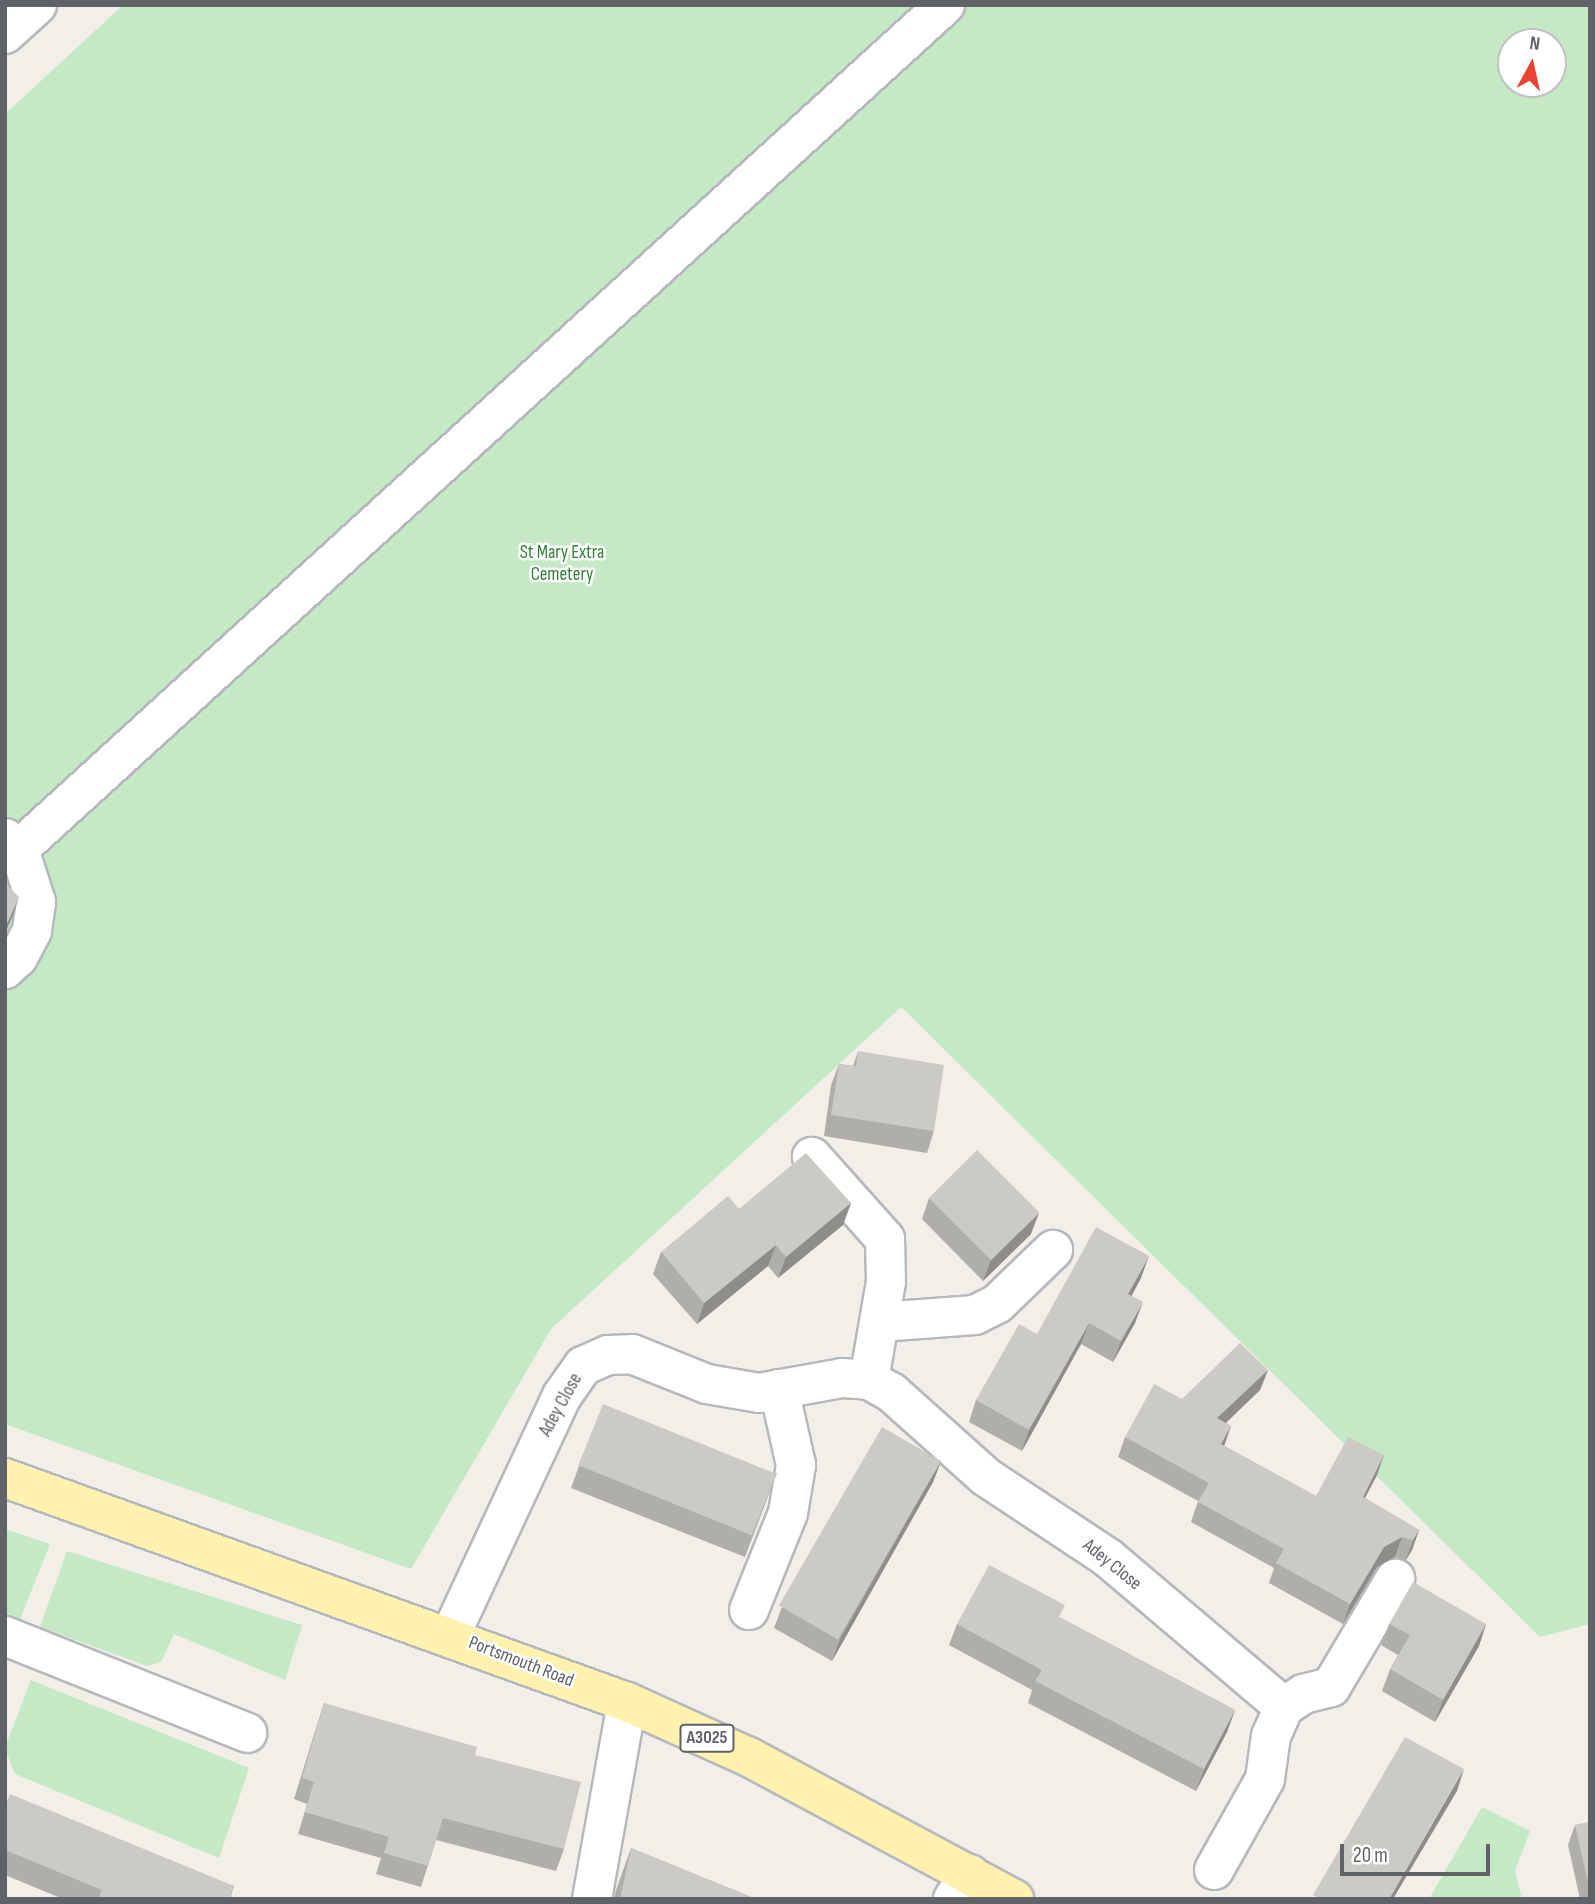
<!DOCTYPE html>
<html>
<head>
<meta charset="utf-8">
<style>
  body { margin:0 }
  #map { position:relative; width:1595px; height:1904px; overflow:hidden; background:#f1efe8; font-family:"Sofia Sans Condensed",sans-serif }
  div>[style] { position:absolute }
  .green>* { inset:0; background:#c5e8c5 }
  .roads { filter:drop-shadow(2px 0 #b5b8bc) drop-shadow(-2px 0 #b5b8bc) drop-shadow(0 2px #b5b8bc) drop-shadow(0 -2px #b5b8bc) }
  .minor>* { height:38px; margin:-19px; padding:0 19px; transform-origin:19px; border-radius:19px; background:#fff }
  .major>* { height:38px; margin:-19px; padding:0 19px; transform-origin:19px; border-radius:19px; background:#fff2af }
  .wall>* { inset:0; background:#afaea9 }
  .shaded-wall>* { inset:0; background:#8f8d8a }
  .building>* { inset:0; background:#cccac5; transform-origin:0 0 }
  span { translate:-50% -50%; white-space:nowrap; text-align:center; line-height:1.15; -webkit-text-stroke:5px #fff; paint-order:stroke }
  .shield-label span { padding:2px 5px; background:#fff; border:2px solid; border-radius:5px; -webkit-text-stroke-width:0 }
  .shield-label { font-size:18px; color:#5f6368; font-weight:700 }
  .park-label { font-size:19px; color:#348238 }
  .street-label { font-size:19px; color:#5f6368 }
  .frame { position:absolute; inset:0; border:7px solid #5f6368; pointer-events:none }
  .north { position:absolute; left:1497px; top:28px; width:70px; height:70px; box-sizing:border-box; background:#fff; border:2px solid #bfc1c3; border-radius:50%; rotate:8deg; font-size:19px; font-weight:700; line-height:28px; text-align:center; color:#5f6368 }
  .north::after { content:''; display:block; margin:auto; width:24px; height:32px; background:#ea4335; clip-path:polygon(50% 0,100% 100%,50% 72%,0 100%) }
  .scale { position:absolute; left:1340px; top:1844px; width:150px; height:32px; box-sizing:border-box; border:4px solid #5f6368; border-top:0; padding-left:9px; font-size:21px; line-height:24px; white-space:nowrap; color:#5f6368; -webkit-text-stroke:5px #fff; paint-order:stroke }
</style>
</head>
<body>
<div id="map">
  <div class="green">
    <div style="clip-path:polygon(evenodd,123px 5px,1590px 5px,1590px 1624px,1540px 1637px,901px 1007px,551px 1329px,411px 1569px,5px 1424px,5px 114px,123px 5px,1511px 42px,1553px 42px,1553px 84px,1511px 84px,1511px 42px)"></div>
    <div style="clip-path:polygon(5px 1529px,50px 1544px,20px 1619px,5px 1613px)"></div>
    <div style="clip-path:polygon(67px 1551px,302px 1625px,285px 1680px,174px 1634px,161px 1662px,147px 1666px,40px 1627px)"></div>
    <div style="clip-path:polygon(31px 1680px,249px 1768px,219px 1858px,15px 1774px,5px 1748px)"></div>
    <div style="clip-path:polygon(1482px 1807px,1530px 1831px,1515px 1871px,1522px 1899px,1429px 1899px)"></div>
  </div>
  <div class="roads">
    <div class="minor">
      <div style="left:5px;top:34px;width:43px;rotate:-42.2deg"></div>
      <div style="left:5px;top:838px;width:18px;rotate:38deg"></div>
      <div style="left:19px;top:849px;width:56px;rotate:72.2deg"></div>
      <div style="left:36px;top:902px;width:29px;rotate:98deg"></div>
      <div style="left:32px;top:931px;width:30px;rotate:118deg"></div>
      <div style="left:18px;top:957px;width:18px;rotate:137deg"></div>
      <div style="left:19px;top:849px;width:1253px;rotate:-42.35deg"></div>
      <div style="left:880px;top:1322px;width:95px;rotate:-4.2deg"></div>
      <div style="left:975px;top:1315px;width:25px;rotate:-27deg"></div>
      <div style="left:997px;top:1304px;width:78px;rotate:-44deg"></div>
      <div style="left:869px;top:1380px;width:25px;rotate:29deg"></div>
      <div style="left:891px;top:1392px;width:127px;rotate:41.8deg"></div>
      <div style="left:986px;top:1477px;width:145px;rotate:33.5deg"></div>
      <div style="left:1107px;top:1557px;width:232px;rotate:40.3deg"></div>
      <div style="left:1284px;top:1707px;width:23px;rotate:-34deg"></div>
      <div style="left:1303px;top:1694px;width:29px;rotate:-14deg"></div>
      <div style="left:1331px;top:1687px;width:126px;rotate:-59.3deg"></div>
      <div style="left:749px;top:1610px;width:105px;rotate:-68.1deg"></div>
      <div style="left:788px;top:1513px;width:49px;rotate:-80.5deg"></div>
      <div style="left:796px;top:1465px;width:78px;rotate:-102.6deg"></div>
      <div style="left:5px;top:1636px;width:261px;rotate:21.8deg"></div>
      <div style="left:450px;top:1636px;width:265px;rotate:-65deg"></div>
      <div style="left:562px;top:1396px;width:37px;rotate:-55deg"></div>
      <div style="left:583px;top:1366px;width:27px;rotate:-24deg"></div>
      <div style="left:608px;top:1355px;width:24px;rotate:-2deg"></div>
      <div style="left:632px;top:1354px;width:81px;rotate:21.8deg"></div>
      <div style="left:707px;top:1384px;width:53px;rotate:9.8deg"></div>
      <div style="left:759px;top:1393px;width:84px;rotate:-10.2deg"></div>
      <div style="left:842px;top:1378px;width:27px;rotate:4deg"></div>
      <div style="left:869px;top:1380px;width:99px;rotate:-80.2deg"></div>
      <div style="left:886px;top:1282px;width:43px;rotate:-91.3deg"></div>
      <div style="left:885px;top:1239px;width:110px;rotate:-131.7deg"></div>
      <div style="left:1214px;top:1870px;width:104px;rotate:-60.7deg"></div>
      <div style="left:1265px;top:1779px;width:43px;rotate:-82.1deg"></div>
      <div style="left:1271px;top:1736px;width:32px;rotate:-66deg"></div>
      <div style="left:592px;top:1899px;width:200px;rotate:-79.9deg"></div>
      <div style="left:953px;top:1899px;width:30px;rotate:-56deg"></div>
    </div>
    <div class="major">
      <div style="left:5px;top:1478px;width:661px;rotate:19.81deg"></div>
      <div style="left:627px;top:1702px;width:134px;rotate:24.3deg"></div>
      <div style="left:749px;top:1757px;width:301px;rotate:28.2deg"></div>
    </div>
  </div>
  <div class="wall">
    <div style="clip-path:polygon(858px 1051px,934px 1131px,927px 1153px,824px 1136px,831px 1085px,839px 1064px,853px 1066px)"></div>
    <div style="clip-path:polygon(929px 1198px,1031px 1234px,983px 1281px,922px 1219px)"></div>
    <div style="clip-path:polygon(851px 1203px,843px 1225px,778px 1278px,768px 1266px,697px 1324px,653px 1274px,661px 1252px)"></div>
    <div style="clip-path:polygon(1141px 1278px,1131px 1296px,1135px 1323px,1113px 1362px,1081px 1344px,1022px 1451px,969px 1422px,976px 1400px,1037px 1334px)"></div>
    <div style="clip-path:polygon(1268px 1370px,1260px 1390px,1226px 1423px,1231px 1426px,1224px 1446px,1316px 1496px,1384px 1455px,1377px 1475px,1365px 1498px,1419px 1530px,1412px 1550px,1406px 1560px,1395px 1557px,1377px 1567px,1343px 1624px,1269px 1583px,1274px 1568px,1191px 1522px,1198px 1501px,1118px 1457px,1125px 1437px,1182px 1399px)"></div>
    <div style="clip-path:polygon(941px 1461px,933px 1482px,832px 1661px,774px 1628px,782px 1607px)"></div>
    <div style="clip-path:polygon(579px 1466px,777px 1473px,745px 1557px,571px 1488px)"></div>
    <div style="clip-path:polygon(1061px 1618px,1235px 1710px,1227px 1732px,1196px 1791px,1028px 1703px,1032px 1690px,949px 1645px,957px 1624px)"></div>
    <div style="clip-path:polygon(1389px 1624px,1486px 1624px,1479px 1646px,1435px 1722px,1382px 1691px,1390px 1669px,1398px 1655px,1381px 1645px)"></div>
    <div style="clip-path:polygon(324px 1703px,475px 1755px,564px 1849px,556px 1871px,436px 1840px,421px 1887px,376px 1874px,381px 1858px,298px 1834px,307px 1804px,294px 1799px,317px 1725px)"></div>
    <div style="clip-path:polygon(5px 1806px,234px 1886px,230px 1899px,63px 1899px,5px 1875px)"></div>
    <div style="clip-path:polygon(1590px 1822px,1590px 1899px,1580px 1899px,1568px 1845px,1575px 1825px)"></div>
    <div style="clip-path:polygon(631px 1848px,756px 1899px,614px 1899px,616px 1890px)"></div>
  </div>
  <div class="shaded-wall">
    <div style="clip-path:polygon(19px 897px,12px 918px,5px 933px,5px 925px)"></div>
    <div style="clip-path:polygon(851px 1203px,843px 1225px,778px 1278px,786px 1257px)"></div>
    <div style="clip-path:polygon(1039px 1213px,1031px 1234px,983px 1281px,991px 1260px)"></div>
    <div style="clip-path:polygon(776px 1245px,768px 1266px,697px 1324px,704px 1303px)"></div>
    <div style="clip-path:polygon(1149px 1256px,1141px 1278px,1121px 1316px,1128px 1294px)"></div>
    <div style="clip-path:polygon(1143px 1302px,1135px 1323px,1113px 1362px,1121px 1341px)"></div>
    <div style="clip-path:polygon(1089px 1323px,1081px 1344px,1022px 1451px,1029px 1430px)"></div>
    <div style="clip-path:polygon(1268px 1370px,1260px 1390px,1210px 1438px,1217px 1418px)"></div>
    <div style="clip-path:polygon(1231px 1426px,1224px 1446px,1221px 1444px)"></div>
    <div style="clip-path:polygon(1384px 1455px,1377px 1475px,1355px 1517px,1363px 1497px)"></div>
    <div style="clip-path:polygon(941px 1461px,933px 1482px,832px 1661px,840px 1639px)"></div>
    <div style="clip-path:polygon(1419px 1530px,1412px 1550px,1406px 1560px,1413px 1540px)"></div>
    <div style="clip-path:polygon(1402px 1537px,1395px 1557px,1377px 1567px,1343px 1624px,1350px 1604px,1384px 1547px)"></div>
    <div style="clip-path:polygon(1486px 1624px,1479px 1646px,1435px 1722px,1443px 1700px)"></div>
    <div style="clip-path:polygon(1235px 1710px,1227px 1732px,1196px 1791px,1204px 1769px)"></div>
    <div style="clip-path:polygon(1464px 1769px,1457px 1791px,1393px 1899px,1389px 1899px)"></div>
  </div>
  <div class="building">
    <div style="clip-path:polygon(5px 883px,19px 897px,8px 922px,5px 925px)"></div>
    <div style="clip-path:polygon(858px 1051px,944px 1065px,934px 1131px,831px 1115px,839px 1064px,856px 1066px)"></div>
    <div style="left:977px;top:1150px;width:88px;height:68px;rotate:45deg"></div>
    <div style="clip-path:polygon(806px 1153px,851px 1203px,786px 1257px,776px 1245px,704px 1303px,661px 1252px,728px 1196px,739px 1209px)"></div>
    <div style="clip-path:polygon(1096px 1227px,1149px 1256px,1128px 1294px,1143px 1302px,1121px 1341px,1089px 1323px,1029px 1430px,976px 1400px,1019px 1324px,1037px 1334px)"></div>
    <div style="clip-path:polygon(1240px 1343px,1268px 1370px,1217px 1418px,1231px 1426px,1221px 1444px,1316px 1496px,1348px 1437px,1384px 1455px,1363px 1497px,1419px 1530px,1413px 1540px,1402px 1537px,1384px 1547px,1350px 1604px,1276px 1563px,1284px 1549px,1198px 1502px,1209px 1483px,1125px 1437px,1154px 1384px,1182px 1399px)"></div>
    <div style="left:603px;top:1404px;width:187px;height:66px;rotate:22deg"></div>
    <div style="left:882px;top:1427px;width:68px;height:206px;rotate:30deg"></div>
    <div style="clip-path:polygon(989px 1565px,1065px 1605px,1059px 1617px,1235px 1710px,1204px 1769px,1035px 1681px,1042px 1670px,957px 1624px)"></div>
    <div style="clip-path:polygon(1413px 1582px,1486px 1624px,1443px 1700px,1390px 1669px,1410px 1635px,1389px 1624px)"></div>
    <div style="clip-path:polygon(324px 1703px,477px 1747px,475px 1755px,581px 1782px,564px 1849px,443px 1818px,428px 1866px,384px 1853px,389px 1837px,305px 1812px,314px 1782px,302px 1778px)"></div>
    <div style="clip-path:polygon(1405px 1737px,1464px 1769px,1389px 1899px,1319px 1899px,1313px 1895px)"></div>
    <div style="clip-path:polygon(10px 1794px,234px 1886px,229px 1899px,98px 1899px,102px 1890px,5px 1850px,5px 1806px)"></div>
    <div style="clip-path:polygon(1590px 1822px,1590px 1891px,1575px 1825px)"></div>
    <div style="clip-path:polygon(631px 1848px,756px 1899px,620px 1899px)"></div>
  </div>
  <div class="shield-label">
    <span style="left:707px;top:1738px">A3025</span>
  </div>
  <div class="park-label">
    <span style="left:562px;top:564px">St Mary Extra<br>Cemetery</span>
  </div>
  <div class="street-label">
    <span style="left:561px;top:1405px;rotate:-61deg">Adey Close</span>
    <span style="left:1112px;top:1565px;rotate:39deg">Adey Close</span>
    <span style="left:521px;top:1662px;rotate:21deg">Portsmouth Road</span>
  </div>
  <div class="frame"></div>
  <div class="north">N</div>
  <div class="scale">20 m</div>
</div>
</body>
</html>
